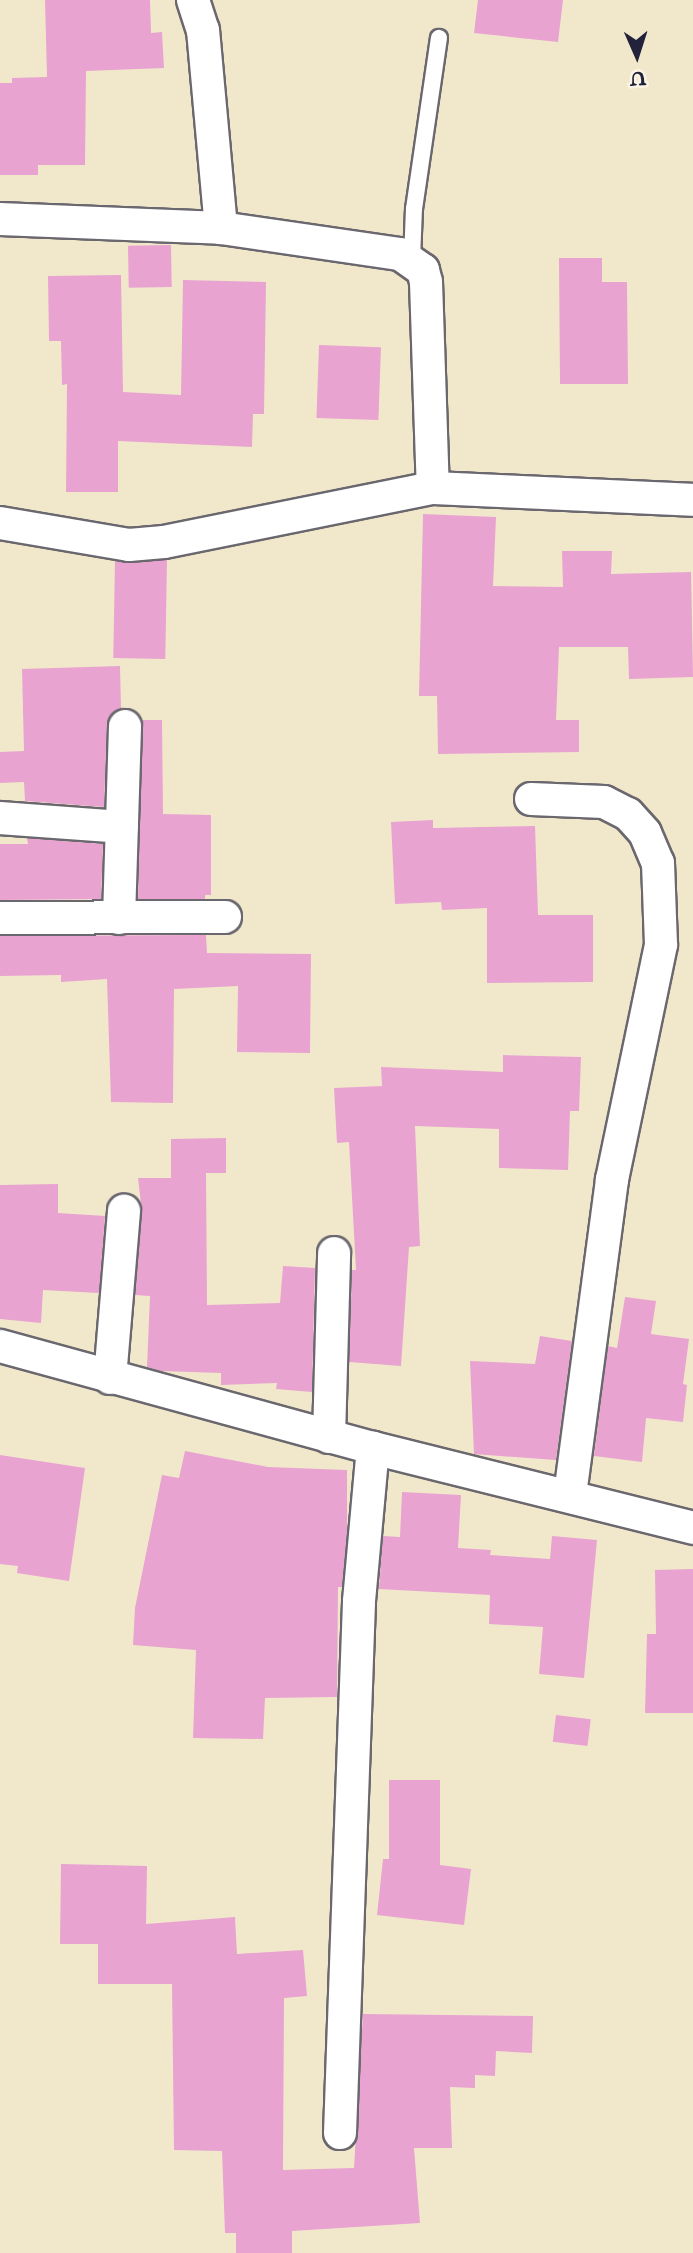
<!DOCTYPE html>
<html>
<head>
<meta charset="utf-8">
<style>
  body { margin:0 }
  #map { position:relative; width:693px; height:2253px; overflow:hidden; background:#f1e8cc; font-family:"IM FELL English",serif }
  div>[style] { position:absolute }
  .building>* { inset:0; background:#e8a3d0; transform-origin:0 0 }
  .roads { filter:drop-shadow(2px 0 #6a676e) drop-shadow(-2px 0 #6a676e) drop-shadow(0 2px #6a676e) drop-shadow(0 -2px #6a676e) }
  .lane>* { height:16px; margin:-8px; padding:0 8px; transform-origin:8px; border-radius:8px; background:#fff }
  .street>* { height:32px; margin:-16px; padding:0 16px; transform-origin:16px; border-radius:16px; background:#fff }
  span { translate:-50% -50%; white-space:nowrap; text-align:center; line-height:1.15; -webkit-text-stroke:5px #fcf5e5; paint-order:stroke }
  .north { position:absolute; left:602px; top:21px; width:70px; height:70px; -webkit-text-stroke:5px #fcf5e5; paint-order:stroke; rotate:177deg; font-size:19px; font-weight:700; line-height:28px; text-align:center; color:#22223b }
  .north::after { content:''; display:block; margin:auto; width:24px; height:32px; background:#22223b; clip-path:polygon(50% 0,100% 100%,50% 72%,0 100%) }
</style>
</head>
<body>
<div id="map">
  <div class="building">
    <div style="clip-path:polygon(45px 0,150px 0,151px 33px,162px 32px,164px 68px,86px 71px,85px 165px,38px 165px,38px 175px,0 175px,0 83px,12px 83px,12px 78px,47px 77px)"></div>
    <div style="clip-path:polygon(478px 0,563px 0,558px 42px,474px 33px)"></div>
    <div style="left:171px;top:245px;width:42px;height:43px;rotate:89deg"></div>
    <div style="clip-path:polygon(559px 258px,602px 258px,602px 282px,627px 282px,628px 384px,560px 384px)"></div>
    <div style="clip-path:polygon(121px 275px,123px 392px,181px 395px,183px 280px,266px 282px,264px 414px,253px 414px,252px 447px,118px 441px,118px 492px,66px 492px,67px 384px,62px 385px,61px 341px,49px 341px,48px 276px)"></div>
    <div style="left:319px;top:345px;width:62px;height:73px;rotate:2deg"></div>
    <div style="clip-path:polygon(423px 514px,496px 517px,493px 586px,563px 587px,562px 551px,612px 551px,611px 574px,691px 572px,693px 677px,629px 679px,628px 647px,559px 647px,556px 720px,579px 720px,579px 752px,438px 754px,437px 696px,419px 696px)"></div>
    <div style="left:167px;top:560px;width:99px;height:52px;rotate:91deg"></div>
    <div style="clip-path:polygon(120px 666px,121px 709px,110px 716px,107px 725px,104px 807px,25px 801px,24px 782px,0 783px,0 752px,24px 751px,22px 669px)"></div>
    <div style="clip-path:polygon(142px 720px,162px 720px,163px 814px,211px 815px,211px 895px,205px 895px,205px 899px,138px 899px)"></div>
    <div style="clip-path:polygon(433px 820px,433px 828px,535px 826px,538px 915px,593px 915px,593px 982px,487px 983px,487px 908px,442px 910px,441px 902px,395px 904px,391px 822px)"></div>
    <div style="clip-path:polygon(27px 838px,103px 844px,101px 899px,0 900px,0 844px,28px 844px)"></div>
    <div style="clip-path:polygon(206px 935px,207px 953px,311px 954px,310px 1053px,237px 1052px,238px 986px,174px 989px,173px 1103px,111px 1102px,107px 979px,61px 982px,61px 975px,0 976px,0 936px)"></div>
    <div style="clip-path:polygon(503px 1055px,581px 1057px,579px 1111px,570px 1111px,568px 1170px,499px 1168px,499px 1129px,415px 1126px,420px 1246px,409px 1247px,401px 1366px,349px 1362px,352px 1270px,356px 1270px,349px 1142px,337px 1143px,334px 1088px,382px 1086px,381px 1067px,503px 1072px)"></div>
    <div style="clip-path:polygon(226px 1138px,226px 1173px,206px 1173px,207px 1305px,280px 1303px,283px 1266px,315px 1268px,312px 1392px,276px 1389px,277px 1383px,221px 1385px,221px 1373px,161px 1371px,147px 1367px,150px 1296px,135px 1295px,142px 1213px,138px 1178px,171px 1178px,171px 1139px)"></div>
    <div style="clip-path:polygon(58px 1184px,58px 1213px,105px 1216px,99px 1293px,43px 1290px,41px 1323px,0 1319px,0 1185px)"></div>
    <div style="clip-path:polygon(625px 1297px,656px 1301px,651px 1334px,689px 1339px,683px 1384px,687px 1385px,683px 1422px,646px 1418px,642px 1462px,594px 1456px,608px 1346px,617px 1348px)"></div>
    <div style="clip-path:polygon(540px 1336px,572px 1341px,556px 1460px,474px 1454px,470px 1361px,535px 1364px)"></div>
    <div style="clip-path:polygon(185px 1451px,268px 1467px,347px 1470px,347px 1534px,342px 1587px,338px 1587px,337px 1697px,265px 1698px,263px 1739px,193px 1738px,196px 1650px,133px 1645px,135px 1608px,162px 1475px,179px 1478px)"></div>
    <div style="clip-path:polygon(0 1455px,85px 1468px,69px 1581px,17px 1573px,18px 1566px,0 1564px)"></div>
    <div style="clip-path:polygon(402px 1492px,461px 1495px,458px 1548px,491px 1550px,490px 1555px,550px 1559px,552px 1536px,597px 1540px,584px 1678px,539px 1674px,543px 1627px,489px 1624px,490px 1595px,379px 1589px,383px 1536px,400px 1537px)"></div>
    <div style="clip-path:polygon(693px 1569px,693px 1713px,645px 1713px,647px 1634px,656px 1634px,655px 1570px)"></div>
    <div style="left:556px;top:1715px;width:35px;height:27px;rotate:7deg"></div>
    <div style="clip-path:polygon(389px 1780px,440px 1780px,440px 1865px,471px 1869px,464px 1925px,377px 1915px,383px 1859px,389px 1859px)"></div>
    <div style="clip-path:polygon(61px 1864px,147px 1866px,146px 1924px,235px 1917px,237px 1954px,303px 1950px,307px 1996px,284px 1998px,283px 2170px,354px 2168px,363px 2014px,533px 2016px,532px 2053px,496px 2051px,495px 2076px,475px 2075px,475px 2088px,450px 2087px,452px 2148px,414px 2148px,420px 2223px,292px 2231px,292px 2253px,236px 2253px,236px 2233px,225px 2233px,222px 2151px,174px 2150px,172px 1984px,98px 1984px,98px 1944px,60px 1944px)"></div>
  </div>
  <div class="roads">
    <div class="lane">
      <div style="left:412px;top:260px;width:51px;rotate:-87.8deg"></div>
      <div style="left:414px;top:209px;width:173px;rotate:-81.7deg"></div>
    </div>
    <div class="street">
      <div style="left:193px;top:0;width:32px;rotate:72deg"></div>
      <div style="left:203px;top:30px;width:199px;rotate:84.8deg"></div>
      <div style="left:0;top:219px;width:221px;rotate:2.3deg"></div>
      <div style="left:221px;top:228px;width:181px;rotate:8.3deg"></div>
      <div style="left:400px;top:254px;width:28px;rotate:35deg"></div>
      <div style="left:423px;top:270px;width:12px;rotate:76deg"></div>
      <div style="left:426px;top:282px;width:206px;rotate:88.1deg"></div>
      <div style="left:433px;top:488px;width:260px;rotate:2.6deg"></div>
      <div style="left:0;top:523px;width:131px;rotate:9.7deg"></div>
      <div style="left:129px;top:545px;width:35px;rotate:-5deg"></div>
      <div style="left:164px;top:542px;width:274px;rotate:-11.4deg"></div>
      <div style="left:531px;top:799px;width:73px;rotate:2.4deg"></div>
      <div style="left:604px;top:802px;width:27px;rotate:27deg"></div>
      <div style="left:628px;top:814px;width:25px;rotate:48deg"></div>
      <div style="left:645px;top:833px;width:33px;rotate:67deg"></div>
      <div style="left:658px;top:863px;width:82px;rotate:87.9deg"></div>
      <div style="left:661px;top:945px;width:240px;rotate:101.8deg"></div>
      <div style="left:612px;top:1180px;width:318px;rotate:97.6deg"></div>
      <div style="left:0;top:818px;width:122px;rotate:4.2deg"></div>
      <div style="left:0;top:918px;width:225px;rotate:-0.3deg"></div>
      <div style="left:119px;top:918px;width:192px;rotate:-88.2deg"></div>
      <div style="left:0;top:1346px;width:387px;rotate:15.3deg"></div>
      <div style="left:373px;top:1448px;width:330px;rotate:14deg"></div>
      <div style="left:110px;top:1378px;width:168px;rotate:-85.2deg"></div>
      <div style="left:329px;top:1437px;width:184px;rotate:-88.4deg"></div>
      <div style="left:340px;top:2133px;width:532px;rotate:-87.95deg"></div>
      <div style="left:359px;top:1601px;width:154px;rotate:-84.8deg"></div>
    </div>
  </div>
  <div class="north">U</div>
</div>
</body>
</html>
